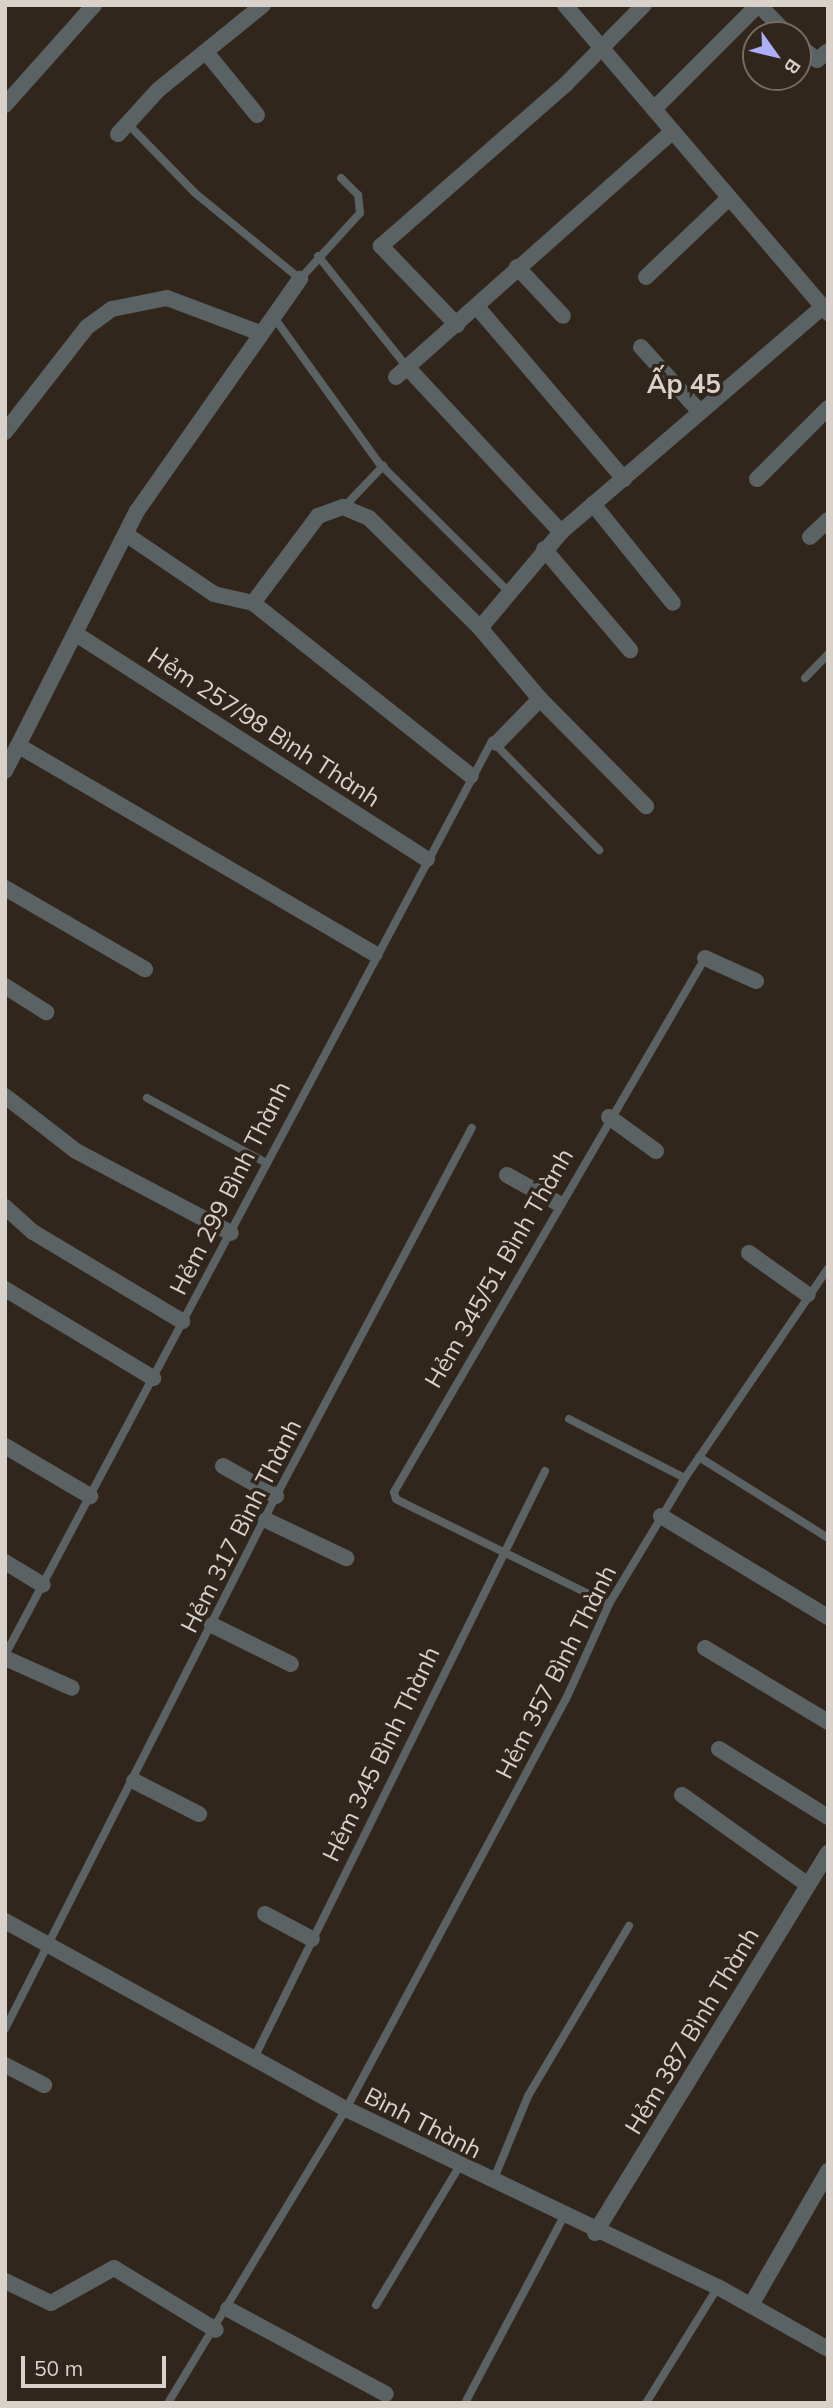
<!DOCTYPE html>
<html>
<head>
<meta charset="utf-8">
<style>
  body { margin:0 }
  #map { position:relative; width:833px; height:2408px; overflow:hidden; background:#31261c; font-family:Mulish,sans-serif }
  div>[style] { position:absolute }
  .service>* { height:8px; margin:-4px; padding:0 4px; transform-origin:4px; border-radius:4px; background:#5a6263 }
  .minor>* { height:16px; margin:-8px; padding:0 8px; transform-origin:8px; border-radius:8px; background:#5a6263 }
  span { translate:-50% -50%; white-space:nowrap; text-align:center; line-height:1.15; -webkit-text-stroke:7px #31261c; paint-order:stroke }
  .street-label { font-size:24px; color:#d9d2cb }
  .neighbourhood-label { font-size:26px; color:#d9d2cb; font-weight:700 }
  .frame { position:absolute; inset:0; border:7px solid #d9d2cb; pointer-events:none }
  .north { position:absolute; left:742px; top:21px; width:70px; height:70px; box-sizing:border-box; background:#31261c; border:2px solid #746b62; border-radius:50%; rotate:124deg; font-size:19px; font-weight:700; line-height:28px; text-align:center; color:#d9d2cb }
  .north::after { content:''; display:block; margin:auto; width:24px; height:32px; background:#aeaefa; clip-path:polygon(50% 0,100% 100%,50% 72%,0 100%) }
  .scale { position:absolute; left:21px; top:2356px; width:145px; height:32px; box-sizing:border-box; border:4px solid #d9d2cb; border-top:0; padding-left:9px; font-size:21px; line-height:24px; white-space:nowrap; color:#d9d2cb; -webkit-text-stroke:5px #31261c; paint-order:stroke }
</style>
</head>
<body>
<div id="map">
  <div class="service">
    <div style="left:126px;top:122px;width:99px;rotate:45.8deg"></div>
    <div style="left:195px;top:193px;width:136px;rotate:39.3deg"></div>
    <div style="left:300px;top:279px;width:89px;rotate:-47.7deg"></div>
    <div style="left:360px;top:213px;width:18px;rotate:-96deg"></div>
    <div style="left:358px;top:195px;width:24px;rotate:-135deg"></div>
    <div style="left:318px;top:256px;width:142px;rotate:51.3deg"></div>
    <div style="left:273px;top:316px;width:181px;rotate:54.2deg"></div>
    <div style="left:379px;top:463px;width:182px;rotate:44.8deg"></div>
    <div style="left:344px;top:507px;width:57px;rotate:-46.4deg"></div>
    <div style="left:805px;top:678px;width:33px;rotate:-46deg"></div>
    <div style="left:147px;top:1098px;width:136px;rotate:28.6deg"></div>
    <div style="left:569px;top:1419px;width:130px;rotate:27deg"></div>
    <div style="left:699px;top:1457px;width:152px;rotate:32.1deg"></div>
    <div style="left:609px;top:1604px;width:237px;rotate:-153.8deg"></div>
    <div style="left:396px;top:1499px;width:7px;rotate:-106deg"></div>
    <div style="left:394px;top:1492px;width:618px;rotate:-59.78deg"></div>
    <div style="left:5px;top:1655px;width:1036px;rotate:-61.95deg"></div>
    <div style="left:492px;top:741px;width:153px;rotate:45.5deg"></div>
    <div style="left:5px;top:2029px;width:598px;rotate:-63.05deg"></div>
    <div style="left:276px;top:1496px;width:417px;rotate:-62deg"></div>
    <div style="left:255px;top:2056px;width:653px;rotate:-63.63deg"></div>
    <div style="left:493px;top:2181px;width:92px;rotate:-67.6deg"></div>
    <div style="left:528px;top:2096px;width:198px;rotate:-59.3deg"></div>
    <div style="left:376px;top:2305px;width:161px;rotate:-59deg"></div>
    <div style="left:168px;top:2403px;width:344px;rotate:-58.8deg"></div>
    <div style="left:346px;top:2109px;width:465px;rotate:-61.8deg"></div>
    <div style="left:566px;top:1699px;width:104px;rotate:-65.6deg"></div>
    <div style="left:609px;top:1604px;width:147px;rotate:-58.9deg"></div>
    <div style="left:685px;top:1478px;width:254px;rotate:-55.7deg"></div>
    <div style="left:465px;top:2403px;width:209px;rotate:-62.1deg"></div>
    <div style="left:646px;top:2403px;width:137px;rotate:-58.2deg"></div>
  </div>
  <div class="minor">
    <div style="left:565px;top:5px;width:405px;rotate:49.5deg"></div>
    <div style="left:759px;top:5px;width:42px;rotate:46deg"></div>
    <div style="left:798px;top:45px;width:24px;rotate:38deg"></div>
    <div style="left:817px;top:60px;width:14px;rotate:-39deg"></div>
    <div style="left:206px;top:52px;width:81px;rotate:51deg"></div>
    <div style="left:5px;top:105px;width:134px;rotate:-48.3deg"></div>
    <div style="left:654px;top:109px;width:147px;rotate:-45deg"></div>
    <div style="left:118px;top:134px;width:59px;rotate:-47.7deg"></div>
    <div style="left:158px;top:90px;width:135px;rotate:-39deg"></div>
    <div style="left:517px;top:267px;width:67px;rotate:46.8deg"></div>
    <div style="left:646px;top:277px;width:115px;rotate:-43.6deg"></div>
    <div style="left:478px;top:308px;width:225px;rotate:49.5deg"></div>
    <div style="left:457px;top:325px;width:110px;rotate:-133.9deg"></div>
    <div style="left:381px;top:246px;width:246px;rotate:-41.2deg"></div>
    <div style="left:566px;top:84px;width:111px;rotate:-45.4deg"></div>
    <div style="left:641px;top:347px;width:88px;rotate:47.8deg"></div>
    <div style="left:407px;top:367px;width:226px;rotate:47deg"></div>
    <div style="left:396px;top:377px;width:370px;rotate:-41.6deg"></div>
    <div style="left:5px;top:432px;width:133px;rotate:-52deg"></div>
    <div style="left:87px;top:327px;width:31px;rotate:-36deg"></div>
    <div style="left:112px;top:309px;width:56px;rotate:-11.3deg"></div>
    <div style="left:167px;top:298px;width:99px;rotate:20.6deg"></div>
    <div style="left:757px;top:479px;width:100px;rotate:-45deg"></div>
    <div style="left:593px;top:504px;width:127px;rotate:51.1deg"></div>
    <div style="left:127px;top:535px;width:105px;rotate:34.1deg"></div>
    <div style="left:214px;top:594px;width:40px;rotate:13deg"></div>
    <div style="left:253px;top:603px;width:278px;rotate:38.4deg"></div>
    <div style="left:810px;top:537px;width:25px;rotate:-43deg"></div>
    <div style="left:544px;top:549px;width:133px;rotate:49.6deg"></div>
    <div style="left:253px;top:603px;width:109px;rotate:-53.2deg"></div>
    <div style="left:318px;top:516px;width:27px;rotate:-20deg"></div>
    <div style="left:343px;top:507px;width:28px;rotate:23deg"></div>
    <div style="left:369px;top:518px;width:156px;rotate:44.7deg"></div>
    <div style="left:76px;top:634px;width:417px;rotate:32.7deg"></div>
    <div style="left:540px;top:699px;width:151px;rotate:45.3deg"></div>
    <div style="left:497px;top:743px;width:62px;rotate:-45.7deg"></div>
    <div style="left:540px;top:699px;width:93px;rotate:-130.2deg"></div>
    <div style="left:480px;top:628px;width:126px;rotate:-49.8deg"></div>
    <div style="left:561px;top:532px;width:345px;rotate:-40.7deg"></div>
    <div style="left:19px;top:746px;width:412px;rotate:30.3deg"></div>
    <div style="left:5px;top:771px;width:292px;rotate:-63.1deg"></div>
    <div style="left:137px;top:511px;width:284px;rotate:-54.9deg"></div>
    <div style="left:5px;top:888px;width:162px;rotate:30.1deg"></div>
    <div style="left:705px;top:958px;width:56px;rotate:24.3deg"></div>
    <div style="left:5px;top:986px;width:49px;rotate:32.4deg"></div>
    <div style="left:5px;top:1096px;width:90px;rotate:37.8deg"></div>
    <div style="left:76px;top:1151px;width:175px;rotate:27.9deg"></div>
    <div style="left:609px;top:1117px;width:58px;rotate:35.9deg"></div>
    <div style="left:507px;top:1175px;width:58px;rotate:28.8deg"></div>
    <div style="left:5px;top:1207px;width:38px;rotate:42deg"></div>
    <div style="left:33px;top:1232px;width:174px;rotate:30.9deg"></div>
    <div style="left:749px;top:1253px;width:72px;rotate:35.4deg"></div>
    <div style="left:5px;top:1289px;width:173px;rotate:31deg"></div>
    <div style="left:5px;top:1446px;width:99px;rotate:30.5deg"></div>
    <div style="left:223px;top:1466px;width:61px;rotate:29.5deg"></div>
    <div style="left:661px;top:1516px;width:195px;rotate:31.2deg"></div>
    <div style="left:266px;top:1520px;width:89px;rotate:25.4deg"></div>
    <div style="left:5px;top:1562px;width:44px;rotate:31.2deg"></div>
    <div style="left:212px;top:1625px;width:88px;rotate:26.3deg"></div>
    <div style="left:705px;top:1648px;width:144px;rotate:31deg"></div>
    <div style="left:5px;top:1658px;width:73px;rotate:24.1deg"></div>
    <div style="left:719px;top:1749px;width:128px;rotate:32deg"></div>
    <div style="left:134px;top:1781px;width:73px;rotate:26.9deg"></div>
    <div style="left:682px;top:1795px;width:155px;rotate:35.5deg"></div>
    <div style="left:265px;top:1914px;width:53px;rotate:28deg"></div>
    <div style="left:5px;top:1921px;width:389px;rotate:28.9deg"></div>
    <div style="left:346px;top:2109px;width:412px;rotate:25.6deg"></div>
    <div style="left:718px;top:2287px;width:126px;rotate:29.4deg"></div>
    <div style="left:5px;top:2065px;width:44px;rotate:27.1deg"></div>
    <div style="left:595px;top:2233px;width:446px;rotate:-58.5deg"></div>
    <div style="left:5px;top:2281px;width:51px;rotate:25.6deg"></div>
    <div style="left:51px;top:2303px;width:72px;rotate:-29.1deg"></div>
    <div style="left:114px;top:2268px;width:119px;rotate:31.3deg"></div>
    <div style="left:751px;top:2305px;width:155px;rotate:-60.1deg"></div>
    <div style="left:228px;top:2309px;width:179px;rotate:28.3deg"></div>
  </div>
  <div class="street-label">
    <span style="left:264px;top:727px;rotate:33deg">Hẻm 257/98 Bình Thành</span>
    <span style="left:230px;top:1188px;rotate:-63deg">Hẻm 299 Bình Thành</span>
    <span style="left:499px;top:1268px;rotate:-60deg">Hẻm 345/51 Bình Thành</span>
    <span style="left:241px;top:1526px;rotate:-63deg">Hẻm 317 Bình Thành</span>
    <span style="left:556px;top:1672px;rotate:-63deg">Hẻm 357 Bình Thành</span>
    <span style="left:381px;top:1754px;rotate:-64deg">Hẻm 345 Bình Thành</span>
    <span style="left:692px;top:2031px;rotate:-59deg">Hẻm 387 Bình Thành</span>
    <span style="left:423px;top:2123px;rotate:27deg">Bình Thành</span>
  </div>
  <div class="neighbourhood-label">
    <span style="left:684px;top:384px">Ấp 45</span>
  </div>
  <div class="frame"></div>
  <div class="north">B</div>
  <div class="scale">50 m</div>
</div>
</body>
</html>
